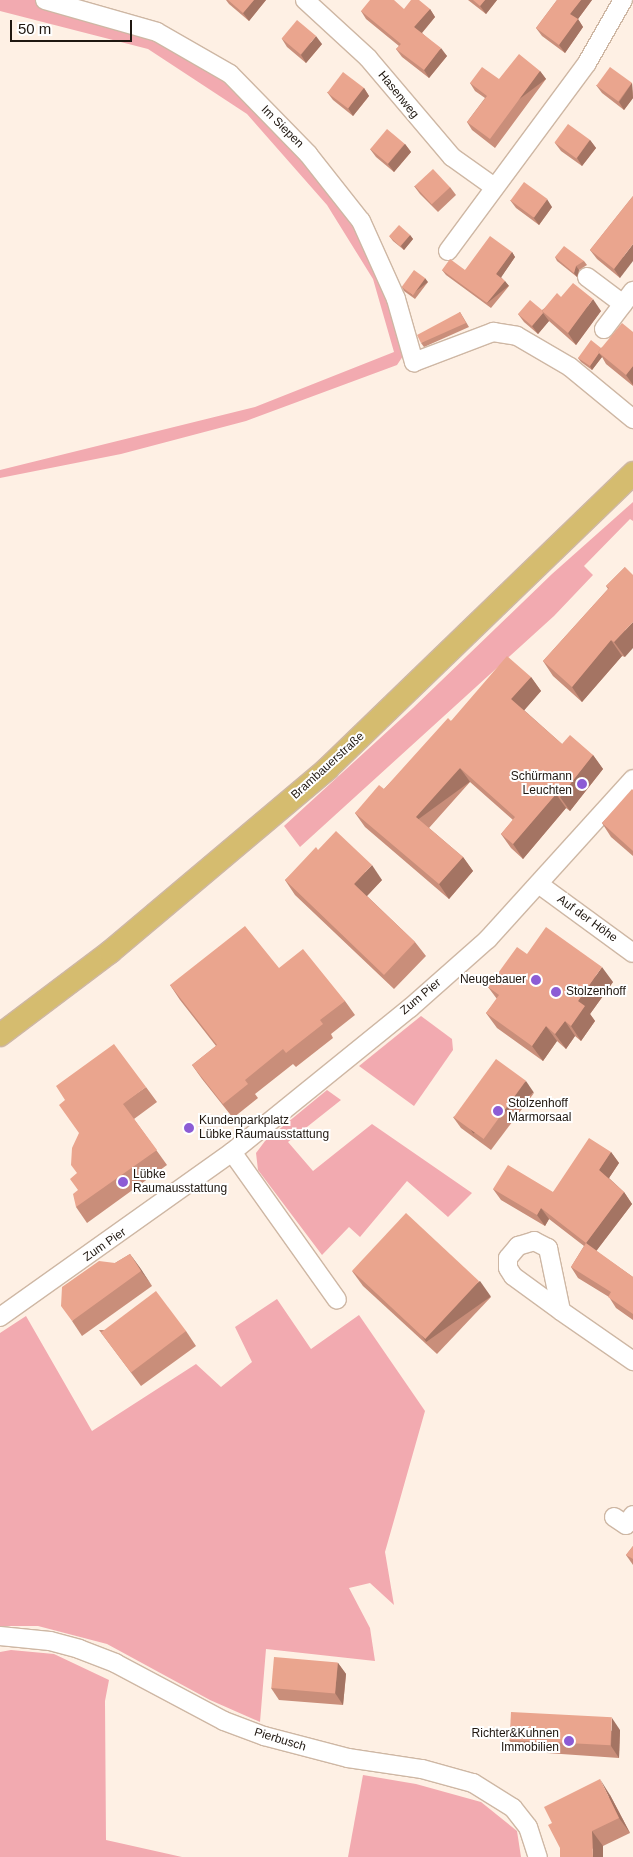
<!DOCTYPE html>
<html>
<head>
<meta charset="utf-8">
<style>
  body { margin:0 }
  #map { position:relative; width:633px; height:1857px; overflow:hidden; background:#fef0e4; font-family:Helvetica,sans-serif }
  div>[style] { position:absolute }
  .green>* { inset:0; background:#f2aab0 }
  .roads { filter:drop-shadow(1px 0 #ceb7a4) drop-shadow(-1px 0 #ceb7a4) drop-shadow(0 1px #ceb7a4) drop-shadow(0 -1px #ceb7a4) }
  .minor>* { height:18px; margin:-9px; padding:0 9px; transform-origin:9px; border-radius:9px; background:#fff }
  .major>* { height:22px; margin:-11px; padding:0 11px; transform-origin:11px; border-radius:11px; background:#d5bc6f }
  .wall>* { inset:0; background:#c98e7a }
  .shaded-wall>* { inset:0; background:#a47463; transform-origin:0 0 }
  .building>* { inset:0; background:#eaa58e; transform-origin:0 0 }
  .dots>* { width:14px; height:14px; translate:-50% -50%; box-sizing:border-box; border:2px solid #fff; border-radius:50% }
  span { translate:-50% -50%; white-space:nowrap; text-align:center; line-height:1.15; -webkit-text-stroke:4px #fff; paint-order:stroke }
  .street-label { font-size:12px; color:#1f1710 }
  .poi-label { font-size:12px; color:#1f1710 }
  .right { translate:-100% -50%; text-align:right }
  .left { translate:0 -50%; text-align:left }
  .scale { position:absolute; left:10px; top:20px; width:122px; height:22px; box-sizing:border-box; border:2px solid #1f1710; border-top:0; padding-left:6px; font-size:15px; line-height:18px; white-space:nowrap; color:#1f1710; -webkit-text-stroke:4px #fff; paint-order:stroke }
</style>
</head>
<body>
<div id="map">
  <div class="green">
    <div style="clip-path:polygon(0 0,35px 0,150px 34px,229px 82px,267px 117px,341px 204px,375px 261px,405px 353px,397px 365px,246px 421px,121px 454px,0 478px,0 470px,255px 407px,394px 352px,373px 279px,327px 205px,247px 114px,148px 49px,0 11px)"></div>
    <div style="clip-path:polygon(633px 502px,633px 521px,630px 519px,584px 566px,593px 575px,554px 616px,300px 847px,284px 826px,413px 708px,552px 574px)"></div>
    <div style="clip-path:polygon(421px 1016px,452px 1039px,453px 1050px,414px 1106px,359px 1066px)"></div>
    <div style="clip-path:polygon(327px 1090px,341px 1100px,288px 1142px,313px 1171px,372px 1124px,472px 1193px,448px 1217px,407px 1181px,360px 1237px,349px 1227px,322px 1255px,258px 1170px,256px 1153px,265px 1141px)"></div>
    <div style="clip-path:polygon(277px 1299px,311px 1349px,359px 1315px,425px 1411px,385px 1552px,394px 1605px,370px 1583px,349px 1588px,370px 1628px,375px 1661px,266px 1649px,260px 1722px,210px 1700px,107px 1644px,38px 1626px,0 1626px,0 1333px,26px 1316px,92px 1431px,196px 1364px,221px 1387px,252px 1362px,235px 1327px)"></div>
    <div style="clip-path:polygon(11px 1650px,54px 1654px,109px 1680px,105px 1701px,106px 1840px,182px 1857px,0 1857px,0 1652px)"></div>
    <div style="clip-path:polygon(363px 1775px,416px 1784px,481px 1802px,517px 1831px,521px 1857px,348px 1857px)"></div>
  </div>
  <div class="roads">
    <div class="minor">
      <div style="left:45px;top:0;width:116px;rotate:15.9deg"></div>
      <div style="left:157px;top:32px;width:84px;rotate:29.9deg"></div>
      <div style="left:230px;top:74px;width:112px;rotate:45.7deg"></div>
      <div style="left:308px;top:154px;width:85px;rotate:51.7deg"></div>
      <div style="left:361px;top:221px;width:85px;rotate:65.8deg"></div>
      <div style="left:396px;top:299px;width:66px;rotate:74.1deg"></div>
      <div style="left:414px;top:362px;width:85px;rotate:-20.8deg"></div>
      <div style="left:493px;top:332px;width:24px;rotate:9deg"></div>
      <div style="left:517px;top:336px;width:61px;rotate:30.3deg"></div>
      <div style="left:570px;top:367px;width:82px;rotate:39.5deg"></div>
      <div style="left:305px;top:0;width:86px;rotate:42.6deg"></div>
      <div style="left:368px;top:58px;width:130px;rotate:49.7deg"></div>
      <div style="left:452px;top:157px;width:52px;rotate:35.5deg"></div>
      <div style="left:448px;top:251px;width:234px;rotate:-53.5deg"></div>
      <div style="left:587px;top:63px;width:73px;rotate:-60.3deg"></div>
      <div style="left:587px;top:277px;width:45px;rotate:36.9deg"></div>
      <div style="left:604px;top:329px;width:48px;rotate:-52.7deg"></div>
      <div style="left:540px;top:885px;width:115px;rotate:36.2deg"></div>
      <div style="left:232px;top:1152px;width:181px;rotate:54.6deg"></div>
      <div style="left:561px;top:1311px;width:59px;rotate:-143.9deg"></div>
      <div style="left:513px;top:1276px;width:9px;rotate:-122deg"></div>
      <div style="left:508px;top:1268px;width:10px;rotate:-90deg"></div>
      <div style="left:508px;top:1258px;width:16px;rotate:-50deg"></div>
      <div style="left:518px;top:1246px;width:17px;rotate:-17deg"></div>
      <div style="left:534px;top:1241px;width:16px;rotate:27deg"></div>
      <div style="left:548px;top:1248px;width:64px;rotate:78.3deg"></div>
      <div style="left:561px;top:1311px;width:88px;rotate:34.8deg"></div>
      <div style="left:0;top:1317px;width:285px;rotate:-35.4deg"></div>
      <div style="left:232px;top:1152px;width:229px;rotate:-39deg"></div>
      <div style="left:410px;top:1008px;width:104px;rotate:-41.5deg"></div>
      <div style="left:488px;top:939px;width:216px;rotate:-47.8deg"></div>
      <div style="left:614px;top:1517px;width:14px;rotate:34deg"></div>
      <div style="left:626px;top:1525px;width:12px;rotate:-55deg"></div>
      <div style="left:0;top:1636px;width:50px;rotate:5.7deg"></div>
      <div style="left:50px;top:1641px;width:30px;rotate:15deg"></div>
      <div style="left:79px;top:1649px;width:39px;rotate:21deg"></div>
      <div style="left:115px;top:1663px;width:123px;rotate:28deg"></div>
      <div style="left:224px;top:1721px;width:43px;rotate:20.6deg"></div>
      <div style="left:264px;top:1736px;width:87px;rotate:14.7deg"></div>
      <div style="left:348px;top:1758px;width:75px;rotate:8.5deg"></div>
      <div style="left:422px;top:1769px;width:53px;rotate:15.4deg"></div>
      <div style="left:473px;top:1783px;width:47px;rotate:32deg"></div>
      <div style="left:513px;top:1808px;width:24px;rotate:52deg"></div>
      <div style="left:528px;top:1827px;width:32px;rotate:72deg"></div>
    </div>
    <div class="major">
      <div style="left:0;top:1035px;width:138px;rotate:-37deg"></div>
      <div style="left:110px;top:952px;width:284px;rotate:-40.1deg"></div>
      <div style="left:327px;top:769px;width:426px;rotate:-44deg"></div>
    </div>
  </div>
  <div class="wall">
    <div style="clip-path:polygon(226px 0,266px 0,249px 21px,229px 4px)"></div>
    <div style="clip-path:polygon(468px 0,497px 0,486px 14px)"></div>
    <div style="clip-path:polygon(557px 0,592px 0,578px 19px,583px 27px,565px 53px,542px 36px,536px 28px)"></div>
    <div style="clip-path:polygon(404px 9px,430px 9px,435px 17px,422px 33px,447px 56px,429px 78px,402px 57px,396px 49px,399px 46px,366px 19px,361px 11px)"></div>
    <div style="clip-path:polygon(282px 39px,322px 44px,306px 63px,287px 47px)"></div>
    <div style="clip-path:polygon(540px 71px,546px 79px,495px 148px,472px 130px,467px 122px,485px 98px,475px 91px,470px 83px,499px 79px)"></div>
    <div style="clip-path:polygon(632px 83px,633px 98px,624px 110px,602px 93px,596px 85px)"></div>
    <div style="clip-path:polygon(364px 88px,369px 96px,353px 116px,333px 100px,327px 92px)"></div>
    <div style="clip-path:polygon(590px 140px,596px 148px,582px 166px,561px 151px,555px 143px)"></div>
    <div style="clip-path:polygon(405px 144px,411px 152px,394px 172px,376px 157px,370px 149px)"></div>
    <div style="clip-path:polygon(414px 186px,450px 187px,456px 195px,438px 212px,420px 194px)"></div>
    <div style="clip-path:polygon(633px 196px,620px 278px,597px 259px,590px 250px)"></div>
    <div style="clip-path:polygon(510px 200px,552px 207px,539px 225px,516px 208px)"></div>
    <div style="clip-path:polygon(410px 235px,413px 239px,404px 250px,393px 241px,390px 237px)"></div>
    <div style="clip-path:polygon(512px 252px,515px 257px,501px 277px,509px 286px,491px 308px,446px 275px,442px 270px,465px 270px)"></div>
    <div style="clip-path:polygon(555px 257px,584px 261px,587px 265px,579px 270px,577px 277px,557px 261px)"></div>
    <div style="clip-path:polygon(428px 282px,415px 299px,404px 291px,402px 287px)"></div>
    <div style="clip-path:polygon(561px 297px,601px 311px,576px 345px,549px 321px,538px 334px,524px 322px,518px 314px,542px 310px)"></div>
    <div style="clip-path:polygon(460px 312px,469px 327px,424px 347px,421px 343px)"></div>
    <div style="clip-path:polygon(633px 332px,633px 386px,606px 364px,602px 357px,592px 370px,581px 362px,578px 358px,601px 348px)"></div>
    <div style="clip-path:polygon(625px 567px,625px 657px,622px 656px,582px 702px,553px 676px,543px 661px,608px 589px,606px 586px)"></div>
    <div style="clip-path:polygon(531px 677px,541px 691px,524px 710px,562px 744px,593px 755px,603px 769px,570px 811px,566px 808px,523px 859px,511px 848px,501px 834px,513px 820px,470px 782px,429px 828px,463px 857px,473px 871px,449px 899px,365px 827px,355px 813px,384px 789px,451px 721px)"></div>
    <div style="clip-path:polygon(633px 790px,633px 856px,611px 837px,602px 823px)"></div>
    <div style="clip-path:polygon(318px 850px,382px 880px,367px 896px,415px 942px,426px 956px,394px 989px,295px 895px,285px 880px)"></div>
    <div style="clip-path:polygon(527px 954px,613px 982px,590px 1014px,595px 1021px,581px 1041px,575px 1036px,566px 1049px,557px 1041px,543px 1061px,497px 1028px,486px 1013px,497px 999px,488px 987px)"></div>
    <div style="clip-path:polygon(279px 968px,345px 1001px,355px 1015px,331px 1034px,333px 1038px,296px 1067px,293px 1064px,255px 1094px,258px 1098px,233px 1118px,202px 1079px,192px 1065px,216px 1046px,180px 1000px,170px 985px)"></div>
    <div style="clip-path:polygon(146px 1087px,157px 1102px,134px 1119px,167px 1165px,87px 1223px,76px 1207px,78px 1190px,77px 1173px,79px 1133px)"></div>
    <div style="clip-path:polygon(534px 1093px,491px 1150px,461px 1128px,453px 1117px)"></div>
    <div style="clip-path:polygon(611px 1152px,619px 1163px,609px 1178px,624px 1192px,632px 1204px,596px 1251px,633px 1277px,633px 1320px,616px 1308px,609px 1297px,578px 1278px,571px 1267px,584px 1246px,549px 1219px,545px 1226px,501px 1200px,493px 1189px,553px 1192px)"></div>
    <div style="clip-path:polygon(130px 1254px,152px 1286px,82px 1336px,72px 1321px,115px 1263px)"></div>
    <div style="clip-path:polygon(352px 1271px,491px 1297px,437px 1354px,363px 1286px)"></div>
    <div style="clip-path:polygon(99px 1330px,186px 1331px,196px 1346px,141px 1386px)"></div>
    <div style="clip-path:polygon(633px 1546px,633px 1565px,626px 1555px)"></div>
    <div style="clip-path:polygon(338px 1663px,346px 1674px,343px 1705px,279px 1700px,271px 1688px)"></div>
    <div style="clip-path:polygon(620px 1730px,619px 1758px,518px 1751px,509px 1740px)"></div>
    <div style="clip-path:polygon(610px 1795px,630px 1833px,603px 1846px,560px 1857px)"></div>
  </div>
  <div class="shaded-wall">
    <div style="clip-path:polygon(254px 0,266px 0,249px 21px,243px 13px)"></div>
    <div style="clip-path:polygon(485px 0,497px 0,486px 14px,480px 6px)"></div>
    <div style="clip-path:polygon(581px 0,592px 0,578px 19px,583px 27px,565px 53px,559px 45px,570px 14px)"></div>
    <div style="clip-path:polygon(430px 9px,435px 17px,420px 35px,414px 27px)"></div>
    <div style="clip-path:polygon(316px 36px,322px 44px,306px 63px,301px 55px)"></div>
    <div style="clip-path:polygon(441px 48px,447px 56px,429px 78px,424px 70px)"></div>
    <div style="left:540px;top:71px;width:10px;height:84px;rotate:53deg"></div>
    <div style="clip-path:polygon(632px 83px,633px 98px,624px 110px,619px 102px)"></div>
    <div style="clip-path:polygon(364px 88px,369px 96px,353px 116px,348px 108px)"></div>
    <div style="clip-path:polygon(590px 140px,596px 148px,582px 166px,577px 158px)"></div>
    <div style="clip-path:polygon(405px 144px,411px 152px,394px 172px,388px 164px)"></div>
    <div style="clip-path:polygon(547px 199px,552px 207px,539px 225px,533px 217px)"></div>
    <div style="clip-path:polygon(410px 235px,413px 239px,404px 250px,401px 246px)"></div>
    <div style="clip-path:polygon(633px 244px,633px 261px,620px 278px,614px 269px)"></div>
    <div style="clip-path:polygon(512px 252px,515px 257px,500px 279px,496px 274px)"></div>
    <div style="clip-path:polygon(576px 266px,579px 270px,577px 277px,574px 273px)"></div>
    <div style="left:425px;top:278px;width:5px;height:21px;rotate:53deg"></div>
    <div style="left:505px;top:281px;width:6px;height:28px;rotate:51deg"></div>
    <div style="clip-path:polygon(593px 299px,601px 311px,576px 345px,568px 333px)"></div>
    <div style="clip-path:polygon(543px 313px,549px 321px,538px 334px,532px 326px)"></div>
    <div style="clip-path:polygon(599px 353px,602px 357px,592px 370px,590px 366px)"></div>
    <div style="clip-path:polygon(633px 366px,633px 385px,626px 375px)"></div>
    <div style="clip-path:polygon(633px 622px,633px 648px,625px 657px,614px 642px)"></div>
    <div style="clip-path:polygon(611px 640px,622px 656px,582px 702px,572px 687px)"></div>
    <div style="clip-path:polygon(531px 677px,541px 691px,521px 714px,511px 699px)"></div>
    <div style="clip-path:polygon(593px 755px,603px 769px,570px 811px,560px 797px)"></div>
    <div style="left:460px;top:768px;width:17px;height:66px;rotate:54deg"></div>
    <div style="clip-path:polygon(556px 794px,566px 808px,523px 859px,513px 844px)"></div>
    <div style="clip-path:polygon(463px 857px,473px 871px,449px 899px,439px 884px)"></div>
    <div style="clip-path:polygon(372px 865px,382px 880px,365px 898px,354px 884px)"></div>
    <div style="clip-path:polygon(602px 967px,613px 982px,590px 1014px,595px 1021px,581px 1041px,571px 1026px,578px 1001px)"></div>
    <div style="clip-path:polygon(565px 1021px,575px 1036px,566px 1049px,555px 1034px)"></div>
    <div style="clip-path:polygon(546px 1026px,557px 1041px,543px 1061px,532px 1046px)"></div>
    <div style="left:526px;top:1081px;width:14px;height:73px;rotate:56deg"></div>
    <div style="clip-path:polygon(611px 1152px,619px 1163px,607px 1181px,599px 1170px)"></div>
    <div style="clip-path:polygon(624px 1192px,632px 1204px,594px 1254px,586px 1243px)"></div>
    <div style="clip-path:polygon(541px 1208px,549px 1219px,545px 1226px,537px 1215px)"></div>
    <div style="clip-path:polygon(130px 1254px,141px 1269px,152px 1286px,141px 1271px)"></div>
    <div style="left:480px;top:1281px;width:19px;height:79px;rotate:55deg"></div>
    <div style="clip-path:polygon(338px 1663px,346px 1674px,343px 1705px,335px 1693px)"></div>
    <div style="clip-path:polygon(612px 1718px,620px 1730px,619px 1758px,611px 1746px)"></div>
    <div style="clip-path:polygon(600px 1779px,610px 1795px,630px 1833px,619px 1818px)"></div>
    <div style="clip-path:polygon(592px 1831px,603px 1846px,603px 1857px,593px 1857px)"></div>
  </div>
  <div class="building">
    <div style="clip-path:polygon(228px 0,254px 0,243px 13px)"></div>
    <div style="clip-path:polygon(370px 0,394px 0,404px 9px,411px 0,419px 0,430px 9px,414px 27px,441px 48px,424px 70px,396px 49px,401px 44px,361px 11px)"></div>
    <div style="clip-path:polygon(473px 0,485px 0,480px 6px)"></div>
    <div style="clip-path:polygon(557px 0,581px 0,570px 14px,578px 19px,559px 45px,536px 28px)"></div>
    <div style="left:297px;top:20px;width:25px;height:24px;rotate:40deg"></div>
    <div style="clip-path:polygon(519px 54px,540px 71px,490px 139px,467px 122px,487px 96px,470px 83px,482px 67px,499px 79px)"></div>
    <div style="left:610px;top:67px;width:27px;height:23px;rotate:36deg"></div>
    <div style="left:343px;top:72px;width:26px;height:26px;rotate:37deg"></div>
    <div style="left:568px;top:124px;width:27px;height:23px;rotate:36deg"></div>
    <div style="left:387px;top:129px;width:23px;height:26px;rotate:40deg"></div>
    <div style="left:433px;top:169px;width:25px;height:25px;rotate:47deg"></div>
    <div style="left:524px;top:182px;width:29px;height:23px;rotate:36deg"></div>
    <div style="clip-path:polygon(633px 196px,633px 244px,614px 269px,590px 250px)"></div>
    <div style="left:399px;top:225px;width:15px;height:15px;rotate:42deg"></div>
    <div style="clip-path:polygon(490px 236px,512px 252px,496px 274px,505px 281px,487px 303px,442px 270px,450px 259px,465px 270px)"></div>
    <div style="clip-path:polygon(564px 246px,584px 261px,576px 266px,574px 273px,555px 257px)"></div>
    <div style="left:414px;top:270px;width:14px;height:21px;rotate:36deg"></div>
    <div style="clip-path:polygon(573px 283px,593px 299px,568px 333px,542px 311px,557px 293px,561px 297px)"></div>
    <div style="clip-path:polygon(530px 300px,542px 310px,542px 311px,543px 313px,532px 326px,518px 314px)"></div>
    <div style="clip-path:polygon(460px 312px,466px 323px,421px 343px,417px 335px)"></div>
    <div style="clip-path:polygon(622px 323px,633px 332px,633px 366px,626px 375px,598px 352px)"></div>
    <div style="clip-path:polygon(591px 340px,601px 348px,598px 352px,599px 353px,590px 366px,578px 358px)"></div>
    <div style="clip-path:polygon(625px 567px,633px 575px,633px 622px,614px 642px,611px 640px,572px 687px,543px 661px,609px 588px,606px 586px)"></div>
    <div style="clip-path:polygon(507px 656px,531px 677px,511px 699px,562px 744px,570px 735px,593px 755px,560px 797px,556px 794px,513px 844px,501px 834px,515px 817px,460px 768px,416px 817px,463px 857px,439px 884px,355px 813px,379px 785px,384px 789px,448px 718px,451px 721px)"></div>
    <div style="clip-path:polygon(632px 789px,633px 790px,633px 851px,602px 823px)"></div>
    <div style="clip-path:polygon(336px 831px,372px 865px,354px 884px,415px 942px,384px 975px,285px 880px,316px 847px,318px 850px)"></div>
    <div style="clip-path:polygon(245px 926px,279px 968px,303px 949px,345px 1001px,320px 1020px,323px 1024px,286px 1053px,283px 1049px,245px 1080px,248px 1084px,223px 1104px,192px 1065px,217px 1045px,170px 985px)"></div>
    <div style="clip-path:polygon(546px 927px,602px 967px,578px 1001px,585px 1006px,571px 1026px,565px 1021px,555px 1034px,546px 1026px,532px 1046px,486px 1013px,499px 995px,488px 987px,517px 947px,527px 954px)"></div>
    <div style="clip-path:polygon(114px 1044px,146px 1087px,123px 1104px,157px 1150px,76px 1207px,73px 1194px,78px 1190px,70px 1179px,77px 1173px,71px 1165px,72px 1148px,79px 1133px,59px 1105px,65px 1100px,56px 1086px)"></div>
    <div style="left:496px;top:1059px;width:37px;height:72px;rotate:36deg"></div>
    <div style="clip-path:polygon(589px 1138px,611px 1152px,599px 1170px,624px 1192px,586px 1243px,633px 1277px,633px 1314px,608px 1297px,611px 1292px,571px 1267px,586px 1243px,541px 1208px,537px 1215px,493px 1189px,508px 1165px,553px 1192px)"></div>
    <div style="left:406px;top:1213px;width:100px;height:79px;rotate:43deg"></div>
    <div style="clip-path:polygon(130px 1254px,141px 1271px,72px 1321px,61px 1306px,62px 1287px,99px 1261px,115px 1263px)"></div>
    <div style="left:156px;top:1291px;width:50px;height:69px;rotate:53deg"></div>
    <div style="clip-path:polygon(633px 1546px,633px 1559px,626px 1555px)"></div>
    <div style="left:274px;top:1657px;width:64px;height:31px;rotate:5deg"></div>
    <div style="left:511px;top:1712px;width:101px;height:28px;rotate:3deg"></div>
    <div style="clip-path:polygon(600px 1779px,619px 1818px,592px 1831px,593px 1857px,560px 1857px,560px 1848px,548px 1825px,552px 1823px,544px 1807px)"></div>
  </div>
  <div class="dots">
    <div style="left:582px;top:784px;background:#8c5cd5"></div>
    <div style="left:536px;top:980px;background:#8c5cd5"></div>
    <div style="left:556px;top:992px;background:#8c5cd5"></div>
    <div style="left:498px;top:1111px;background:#8c5cd5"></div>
    <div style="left:189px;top:1128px;background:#8c5cd5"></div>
    <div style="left:123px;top:1182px;background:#8c5cd5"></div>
    <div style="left:569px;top:1741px;background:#8c5cd5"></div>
  </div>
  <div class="street-label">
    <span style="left:398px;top:95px;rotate:51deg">Hasenweg</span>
    <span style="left:282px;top:127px;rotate:45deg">Im Siepen</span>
    <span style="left:328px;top:766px;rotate:-42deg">Brambauerstraße</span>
    <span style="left:587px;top:919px;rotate:36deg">Auf der Höhe</span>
    <span style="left:421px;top:997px;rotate:-40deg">Zum Pier</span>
    <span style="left:105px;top:1245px;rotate:-35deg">Zum Pier</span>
    <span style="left:280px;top:1740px;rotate:17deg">Pierbusch</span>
  </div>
  <div class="poi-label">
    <span class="right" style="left:572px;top:784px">Schürmann<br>Leuchten</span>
    <span class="right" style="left:526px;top:980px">Neugebauer</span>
    <span class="left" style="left:566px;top:992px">Stolzenhoff</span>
    <span class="left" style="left:508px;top:1111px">Stolzenhoff<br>Marmorsaal</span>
    <span class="left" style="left:199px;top:1128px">Kundenparkplatz<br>Lübke Raumausstattung</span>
    <span class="left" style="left:133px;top:1182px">Lübke<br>Raumausstattung</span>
    <span class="right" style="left:559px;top:1741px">Richter&amp;Kuhnen<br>Immobilien</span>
  </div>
  <div class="scale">50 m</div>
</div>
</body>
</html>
